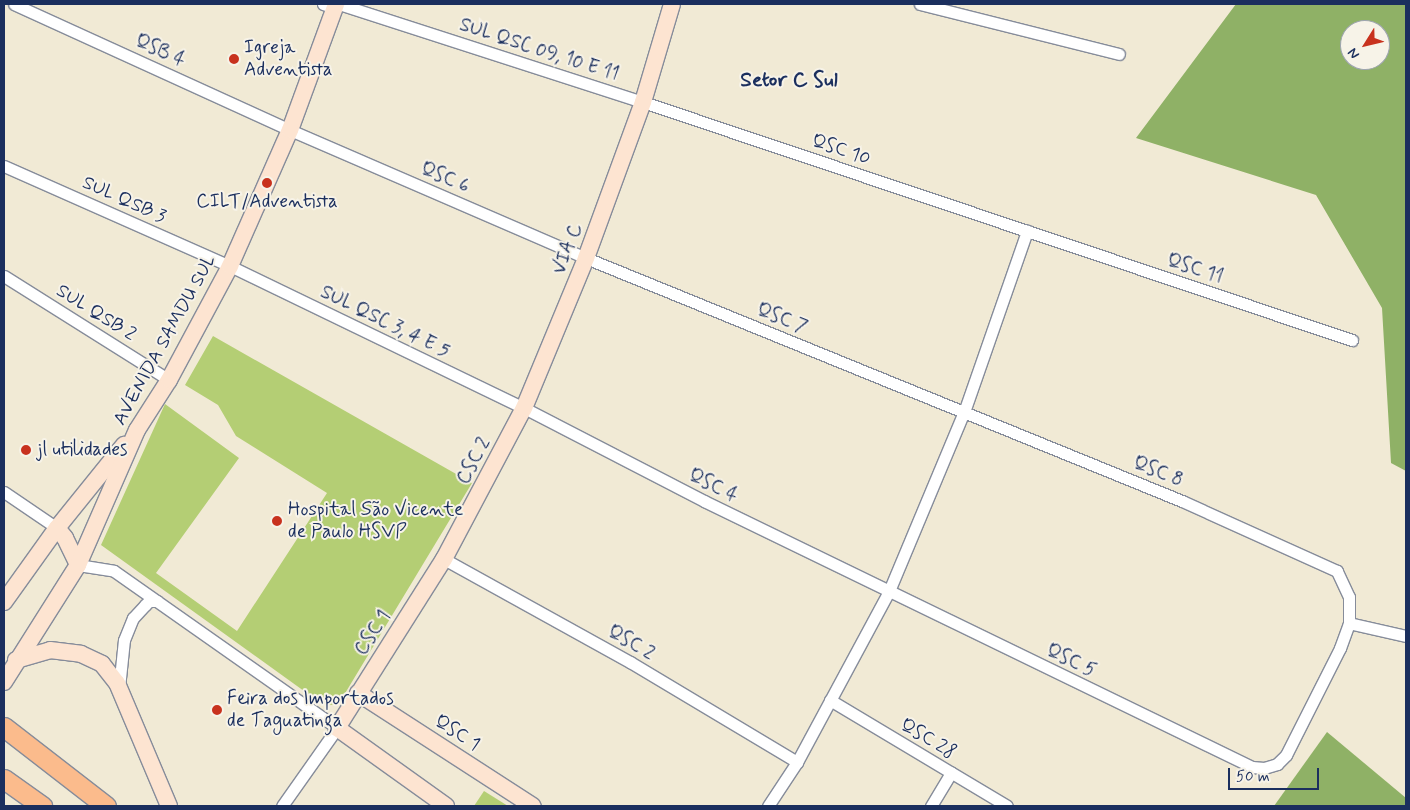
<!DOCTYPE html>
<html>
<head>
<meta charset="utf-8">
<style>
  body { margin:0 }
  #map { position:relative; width:1410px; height:810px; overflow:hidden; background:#f1ead5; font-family:Mynerve,sans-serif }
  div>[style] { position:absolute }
  .green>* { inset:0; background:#b4ce74 }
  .forest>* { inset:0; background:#8fb166 }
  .roads { filter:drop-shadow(1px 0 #868c9a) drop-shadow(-1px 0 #868c9a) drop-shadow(0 1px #868c9a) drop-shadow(0 -1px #868c9a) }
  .street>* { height:11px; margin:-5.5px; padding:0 5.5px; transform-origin:5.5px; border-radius:5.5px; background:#fff }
  .secondary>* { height:16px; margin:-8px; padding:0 8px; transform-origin:8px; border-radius:8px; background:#fde4d1 }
  .primary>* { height:19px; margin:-9.5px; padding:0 9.5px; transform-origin:9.5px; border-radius:9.5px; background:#fbbb8c }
  .dots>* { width:14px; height:14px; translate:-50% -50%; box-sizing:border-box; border:2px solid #f7f3e8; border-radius:50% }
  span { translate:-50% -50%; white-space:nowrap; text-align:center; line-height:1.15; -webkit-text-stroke:4px #f7f3e8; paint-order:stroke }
  .poi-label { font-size:19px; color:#1b2f5e }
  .left { translate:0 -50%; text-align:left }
  .street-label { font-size:19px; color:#1b2f5e }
  .quarter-label { font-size:21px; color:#1b2f5e; font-weight:700 }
  .frame { position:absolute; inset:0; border:5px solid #1b2f5e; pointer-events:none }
  .north { position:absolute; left:1340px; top:20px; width:50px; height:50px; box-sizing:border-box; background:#f7f3e8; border:1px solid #9fa5b1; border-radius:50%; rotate:234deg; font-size:14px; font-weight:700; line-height:20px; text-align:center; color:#1b2f5e }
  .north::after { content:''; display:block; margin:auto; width:18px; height:22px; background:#c8321e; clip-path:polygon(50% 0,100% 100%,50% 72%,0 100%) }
  .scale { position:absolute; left:1228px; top:768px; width:91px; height:22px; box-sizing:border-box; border:2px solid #1b2f5e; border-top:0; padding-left:6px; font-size:15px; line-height:18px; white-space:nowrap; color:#1b2f5e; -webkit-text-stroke:4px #f7f3e8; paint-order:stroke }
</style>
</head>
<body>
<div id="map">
  <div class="green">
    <div style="clip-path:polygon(213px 336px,472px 483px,341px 700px,333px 705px,322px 704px,101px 545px,165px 404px,239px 458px,156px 573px,237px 631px,327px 493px,236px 436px,218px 405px,185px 385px)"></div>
    <div style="clip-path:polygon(484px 791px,508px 806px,474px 806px)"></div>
  </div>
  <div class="forest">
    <div style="clip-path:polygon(evenodd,1236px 4px,1406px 4px,1406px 471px,1391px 463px,1382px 308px,1316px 195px,1136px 138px,1236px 4px,1350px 30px,1380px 30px,1380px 60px,1350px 60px,1350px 30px)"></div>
    <div style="clip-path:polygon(1327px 732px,1406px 798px,1406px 806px,1274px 806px)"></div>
  </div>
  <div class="roads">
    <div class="street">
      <div style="left:323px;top:4px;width:13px;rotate:18deg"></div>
      <div style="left:339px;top:4px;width:319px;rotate:17.9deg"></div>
      <div style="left:643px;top:102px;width:748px;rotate:18.56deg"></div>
      <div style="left:920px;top:4px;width:205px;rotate:14.1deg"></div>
      <div style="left:4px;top:166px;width:247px;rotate:23.9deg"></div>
      <div style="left:230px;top:266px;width:326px;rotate:25.8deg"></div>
      <div style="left:524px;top:408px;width:203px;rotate:27.3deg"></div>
      <div style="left:704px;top:501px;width:609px;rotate:25.89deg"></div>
      <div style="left:1252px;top:767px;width:12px;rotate:5deg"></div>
      <div style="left:1264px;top:768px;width:14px;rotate:-17deg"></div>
      <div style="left:1277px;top:764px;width:13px;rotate:-45deg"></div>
      <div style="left:1286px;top:755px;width:120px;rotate:-63.2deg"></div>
      <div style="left:1340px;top:648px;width:27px;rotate:-70deg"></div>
      <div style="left:1349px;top:623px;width:26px;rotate:-90deg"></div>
      <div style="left:1349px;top:597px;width:29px;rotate:-115deg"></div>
      <div style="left:1337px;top:571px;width:170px;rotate:-155.7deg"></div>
      <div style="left:1182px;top:501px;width:644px;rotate:-157.82deg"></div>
      <div style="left:586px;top:258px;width:322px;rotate:-156.6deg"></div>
      <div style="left:290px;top:130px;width:303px;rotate:-155.5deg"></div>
      <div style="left:4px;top:276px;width:195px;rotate:32.2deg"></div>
      <div style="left:4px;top:492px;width:64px;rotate:34.2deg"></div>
      <div style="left:444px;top:559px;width:213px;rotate:29deg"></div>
      <div style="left:630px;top:662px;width:195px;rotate:30.9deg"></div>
      <div style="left:78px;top:565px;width:36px;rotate:9deg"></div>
      <div style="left:114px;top:571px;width:273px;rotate:35.1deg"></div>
      <div style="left:337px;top:728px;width:95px;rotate:125.2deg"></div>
      <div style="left:1349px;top:623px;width:58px;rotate:12.8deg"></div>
      <div style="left:119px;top:688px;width:48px;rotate:-84.1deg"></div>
      <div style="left:124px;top:640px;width:24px;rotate:-68deg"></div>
      <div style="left:133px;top:618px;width:18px;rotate:-47deg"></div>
      <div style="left:145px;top:605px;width:6px;rotate:-45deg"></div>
      <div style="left:149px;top:601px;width:8px"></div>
      <div style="left:830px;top:700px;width:206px;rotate:30.9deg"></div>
      <div style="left:768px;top:806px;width:53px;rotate:-56.6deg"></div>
      <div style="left:797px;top:762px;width:194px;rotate:-61.7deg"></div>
      <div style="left:889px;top:591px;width:194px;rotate:-67.3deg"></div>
      <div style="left:964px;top:412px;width:192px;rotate:-70.8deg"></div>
      <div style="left:931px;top:806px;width:39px;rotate:-59deg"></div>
    </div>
    <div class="secondary">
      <div style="left:57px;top:528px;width:13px;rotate:51deg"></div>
      <div style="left:65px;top:538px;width:30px;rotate:64deg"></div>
      <div style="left:4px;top:602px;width:91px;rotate:-54.4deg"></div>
      <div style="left:57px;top:528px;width:107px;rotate:-51.1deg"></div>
      <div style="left:16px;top:660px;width:35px;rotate:-16deg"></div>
      <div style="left:50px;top:650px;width:31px;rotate:7deg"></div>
      <div style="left:81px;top:654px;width:23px;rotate:25deg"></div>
      <div style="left:102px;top:664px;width:24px;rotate:52deg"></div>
      <div style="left:117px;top:683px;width:134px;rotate:67.1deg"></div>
      <div style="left:4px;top:682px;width:138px;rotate:-57.7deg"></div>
      <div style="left:78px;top:565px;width:147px;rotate:-66.4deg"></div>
      <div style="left:137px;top:430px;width:59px;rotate:-57.4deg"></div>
      <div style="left:169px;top:380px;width:129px;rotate:-61.8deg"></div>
      <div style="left:230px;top:266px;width:149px;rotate:-66.2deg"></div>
      <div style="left:290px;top:130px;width:134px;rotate:-69.9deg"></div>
      <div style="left:358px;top:693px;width:208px;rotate:32.9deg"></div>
      <div style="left:446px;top:806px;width:134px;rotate:-144.4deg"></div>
      <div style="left:337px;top:728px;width:200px;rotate:-57.7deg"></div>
      <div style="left:444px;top:559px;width:171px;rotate:-62.1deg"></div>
      <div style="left:524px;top:408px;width:162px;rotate:-67.5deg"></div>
      <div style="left:586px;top:258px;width:166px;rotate:-69.9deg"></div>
      <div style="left:643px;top:102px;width:102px;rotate:-73.5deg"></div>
    </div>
    <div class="primary">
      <div style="left:4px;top:727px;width:129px;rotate:37.8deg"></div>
      <div style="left:4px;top:779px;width:47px;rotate:35.4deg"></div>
    </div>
  </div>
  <div class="dots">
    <div style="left:234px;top:59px;background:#c8321e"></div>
    <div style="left:267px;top:183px;background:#c8321e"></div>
    <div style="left:26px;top:450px;background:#c8321e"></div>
    <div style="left:277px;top:521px;background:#c8321e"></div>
    <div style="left:217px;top:710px;background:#c8321e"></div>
  </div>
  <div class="poi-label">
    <span class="left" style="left:244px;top:59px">Igreja<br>Adventista</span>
    <span style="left:267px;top:202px">CILT/Adventista</span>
    <span class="left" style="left:36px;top:450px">jl utilidades</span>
    <span class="left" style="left:288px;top:521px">Hospital São Vicente<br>de Paulo HSVP</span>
    <span class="left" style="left:227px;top:710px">Feira dos Importados<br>de Taguatinga</span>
  </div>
  <div class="street-label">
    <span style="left:539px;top:50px;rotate:18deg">SUL QSC 09, 10 E 11</span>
    <span style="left:160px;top:51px;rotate:25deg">QSB 4</span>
    <span style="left:841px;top:150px;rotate:19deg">QSC 10</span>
    <span style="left:445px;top:178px;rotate:23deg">QSC 6</span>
    <span style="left:124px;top:200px;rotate:24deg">SUL QSB 3</span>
    <span style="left:568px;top:249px;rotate:-69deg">VIA C</span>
    <span style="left:1195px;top:269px;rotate:18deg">QSC 11</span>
    <span style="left:96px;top:313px;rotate:32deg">SUL QSB 2</span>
    <span style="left:782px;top:319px;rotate:22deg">QSC 7</span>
    <span style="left:385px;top:322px;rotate:26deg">SUL QSC 3, 4 E 5</span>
    <span style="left:165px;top:340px;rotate:-61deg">AVENIDA SAMDU SUL</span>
    <span style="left:474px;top:461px;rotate:-62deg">CSC 2</span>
    <span style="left:1158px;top:472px;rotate:22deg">QSC 8</span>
    <span style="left:713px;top:486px;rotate:27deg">QSC 4</span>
    <span style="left:373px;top:633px;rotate:-57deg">CSC 1</span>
    <span style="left:631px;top:643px;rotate:30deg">QSC 2</span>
    <span style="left:1071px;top:661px;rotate:26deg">QSC 5</span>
    <span style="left:457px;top:733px;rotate:33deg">QSC 1</span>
    <span style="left:928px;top:739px;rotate:31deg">QSC 28</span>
  </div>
  <div class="quarter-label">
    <span style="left:789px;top:80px">Setor C Sul</span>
  </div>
  <div class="frame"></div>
  <div class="north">N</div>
  <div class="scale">50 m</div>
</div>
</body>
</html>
